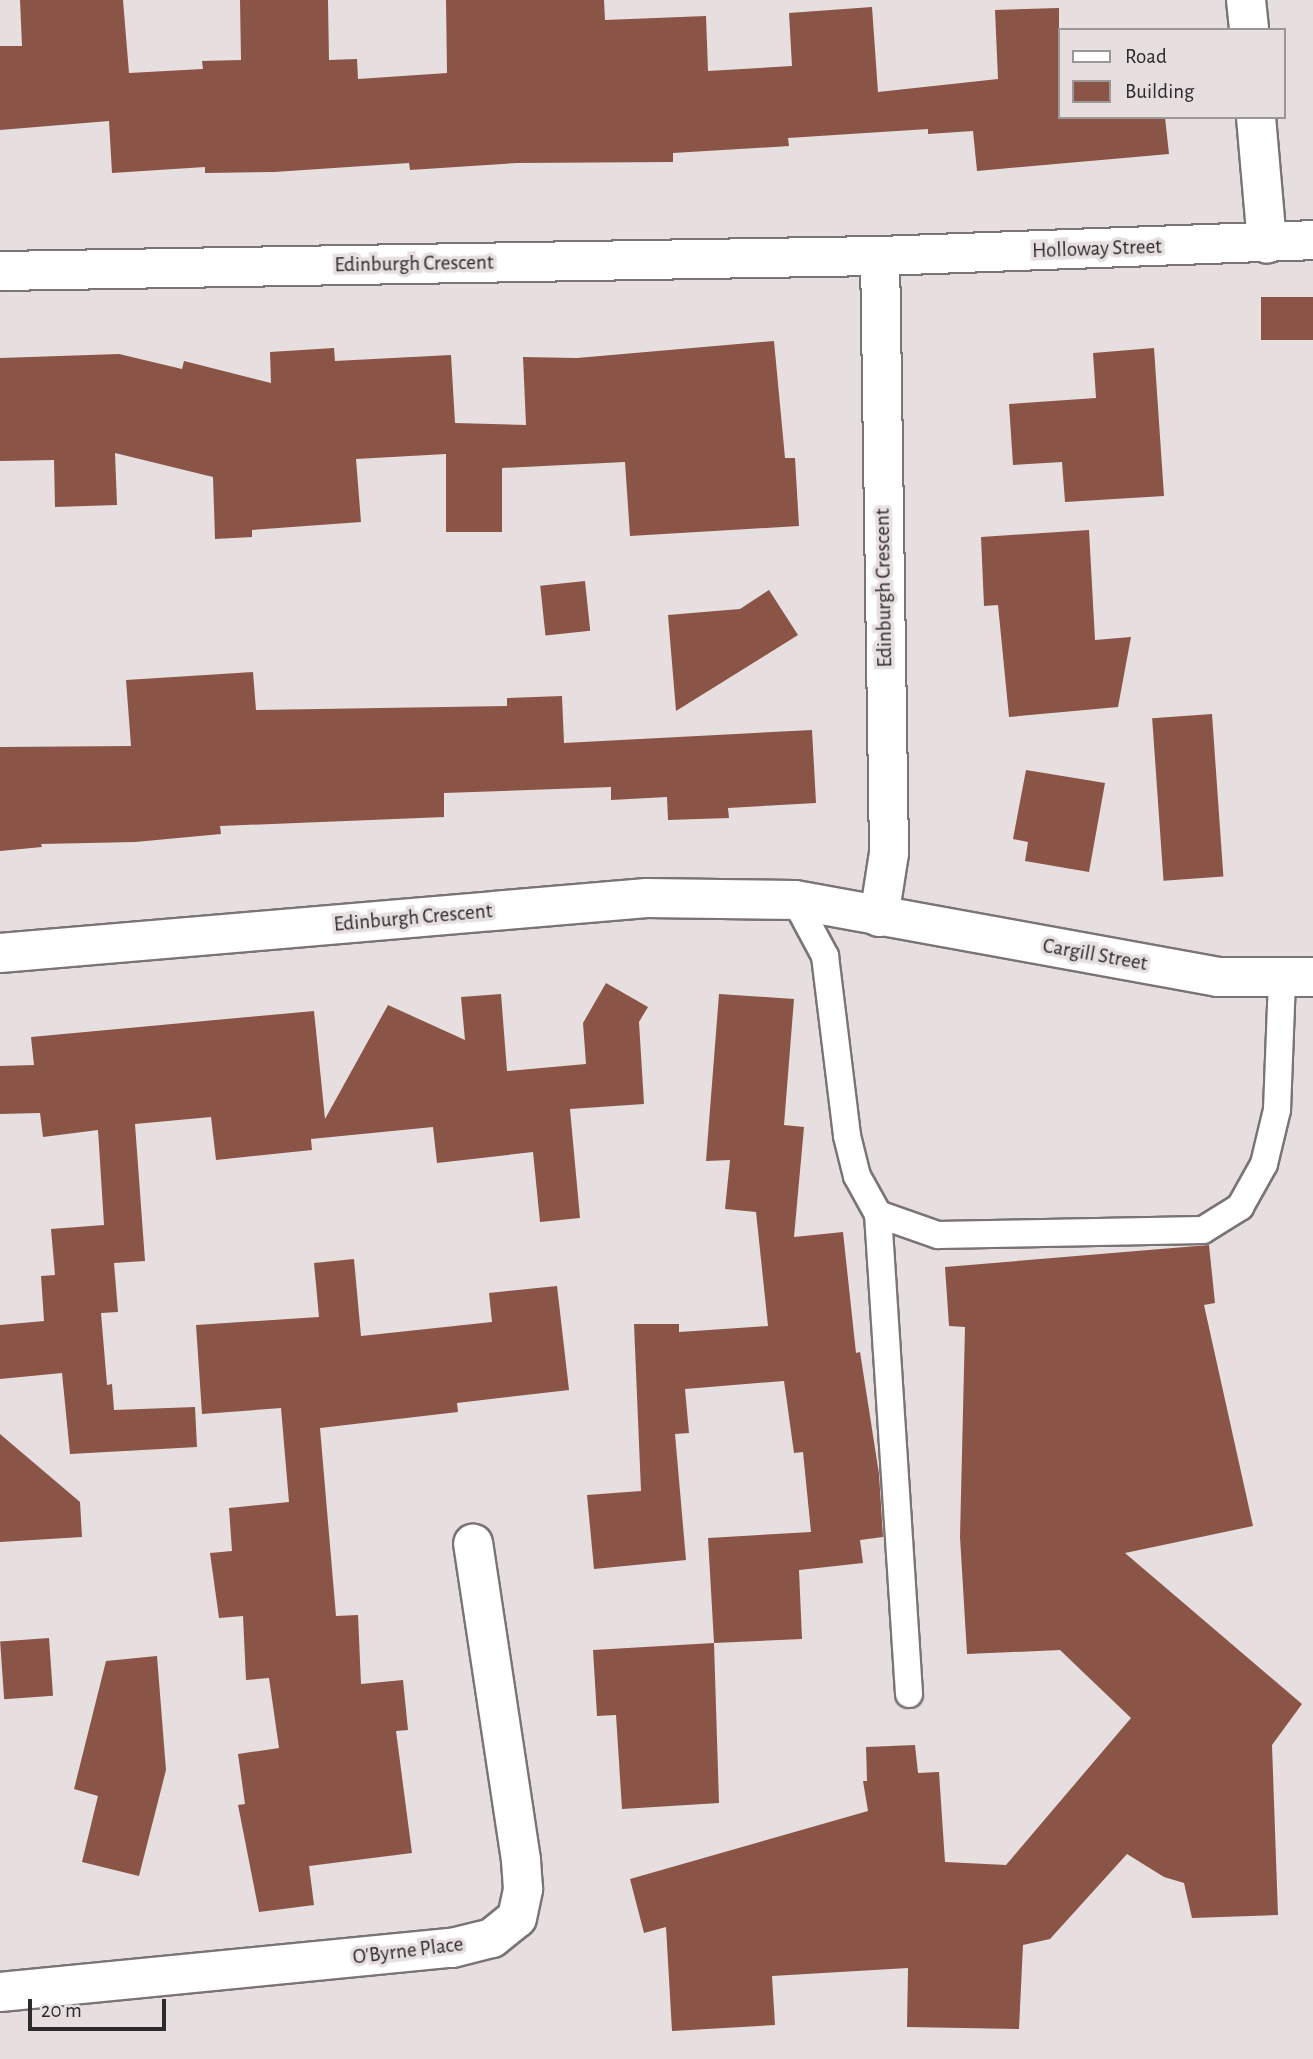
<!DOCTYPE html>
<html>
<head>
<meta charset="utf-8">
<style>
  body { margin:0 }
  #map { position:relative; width:1313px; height:2059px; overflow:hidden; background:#e7dedf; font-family:"Alegreya Sans",sans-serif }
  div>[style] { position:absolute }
  .building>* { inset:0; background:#8a5547; transform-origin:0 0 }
  .roads { filter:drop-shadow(2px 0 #7b7474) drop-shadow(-2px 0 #7b7474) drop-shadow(0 2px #7b7474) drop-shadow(0 -2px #7b7474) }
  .lane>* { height:26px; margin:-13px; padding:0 13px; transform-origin:13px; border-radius:13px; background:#fff }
  .street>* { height:38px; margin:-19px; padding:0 19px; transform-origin:19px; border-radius:19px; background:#fff }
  span { translate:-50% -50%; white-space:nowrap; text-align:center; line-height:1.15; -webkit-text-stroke:7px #e7dedf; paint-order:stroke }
  .street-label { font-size:21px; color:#2d2a2b }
  .legend { position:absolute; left:1058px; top:28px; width:228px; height:91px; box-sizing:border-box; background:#e7dedf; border:2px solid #9d9697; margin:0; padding:9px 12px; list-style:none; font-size:21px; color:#2d2a2b }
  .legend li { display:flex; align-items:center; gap:14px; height:35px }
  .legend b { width:35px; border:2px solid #9d9697 }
  .scale { position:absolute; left:28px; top:1999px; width:138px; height:32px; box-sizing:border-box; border:4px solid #2d2a2b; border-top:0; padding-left:9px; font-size:21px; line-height:24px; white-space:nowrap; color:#2d2a2b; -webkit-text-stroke:5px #e7dedf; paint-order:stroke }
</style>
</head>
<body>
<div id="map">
  <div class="building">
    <div style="clip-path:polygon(20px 0,123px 0,129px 73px,203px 69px,202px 61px,241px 60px,240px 0,328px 0,329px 60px,357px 59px,358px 79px,447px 73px,446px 0,604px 0,605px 20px,706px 16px,708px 71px,792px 66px,789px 13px,872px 7px,878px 92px,998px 79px,995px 10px,1059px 8px,1059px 117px,1165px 117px,1169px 154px,977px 171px,973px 131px,928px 134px,928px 129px,788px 138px,789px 146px,673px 153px,673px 162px,517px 163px,410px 170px,409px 163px,274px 172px,205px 173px,205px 167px,112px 173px,109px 121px,0 130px,0 46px,22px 46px)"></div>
    <div style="left:1313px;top:297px;width:43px;height:52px;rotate:90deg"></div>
    <div style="clip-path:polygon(774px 341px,785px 458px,795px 458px,799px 526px,630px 536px,625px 462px,502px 468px,502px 532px,446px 532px,446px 454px,356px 459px,361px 522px,252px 530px,252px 537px,215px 539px,213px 477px,115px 453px,117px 505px,55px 507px,54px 460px,0 461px,0 358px,119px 354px,182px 369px,184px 361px,271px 383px,270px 352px,334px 348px,335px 361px,451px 355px,455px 423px,526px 425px,523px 357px,577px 358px)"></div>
    <div style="clip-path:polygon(1154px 348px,1164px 496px,1065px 502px,1062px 462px,1013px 465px,1009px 404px,1096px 398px,1093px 353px)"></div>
    <div style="clip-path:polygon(1089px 530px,1095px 640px,1131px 637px,1118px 707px,1009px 717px,998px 605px,984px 606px,981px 537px)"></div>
    <div style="left:585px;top:581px;width:50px;height:45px;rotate:84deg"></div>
    <div style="clip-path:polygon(769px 590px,798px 635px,676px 711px,668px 615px,740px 609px)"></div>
    <div style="clip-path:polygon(253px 672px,256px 710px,507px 706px,507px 698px,562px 696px,564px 743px,812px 730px,816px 803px,728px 808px,729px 818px,668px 820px,667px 797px,611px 800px,611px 787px,444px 793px,444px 817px,220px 826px,221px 834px,135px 842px,41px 844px,42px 847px,0 851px,0 747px,131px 746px,126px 680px)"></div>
    <div style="left:1212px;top:714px;width:163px;height:60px;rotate:86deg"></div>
    <div style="clip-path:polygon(1026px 770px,1105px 783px,1089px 872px,1025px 861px,1028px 842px,1013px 839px)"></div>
    <div style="clip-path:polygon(606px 983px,648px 1007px,639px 1022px,644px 1104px,570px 1109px,580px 1218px,540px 1222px,533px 1152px,437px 1163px,433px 1127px,311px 1139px,312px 1150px,216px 1160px,211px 1117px,135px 1124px,145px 1261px,114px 1263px,118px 1312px,101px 1313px,107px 1385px,112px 1384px,114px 1410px,195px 1407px,197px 1447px,70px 1454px,62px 1373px,0 1379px,0 1325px,44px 1321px,41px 1276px,55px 1275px,51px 1229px,104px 1225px,98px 1130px,43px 1137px,40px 1113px,0 1114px,0 1066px,34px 1065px,31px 1037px,314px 1011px,325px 1119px,388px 1005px,465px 1040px,461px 997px,501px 994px,507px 1071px,586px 1064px,583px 1023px)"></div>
    <div style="clip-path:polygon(719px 994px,794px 999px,784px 1125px,804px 1127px,794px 1237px,843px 1232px,856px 1353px,860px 1352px,879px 1474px,883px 1537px,860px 1540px,863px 1563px,799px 1570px,802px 1639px,714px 1643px,719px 1803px,622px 1809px,616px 1715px,597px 1716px,593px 1650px,714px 1643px,708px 1538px,811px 1532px,803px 1452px,794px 1453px,784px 1381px,685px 1389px,689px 1433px,675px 1434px,686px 1560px,594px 1569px,587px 1495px,641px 1491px,634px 1324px,679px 1324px,679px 1332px,768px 1326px,756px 1212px,725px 1209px,730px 1160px,706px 1161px)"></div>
    <div style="clip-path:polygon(1209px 1245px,1215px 1303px,1204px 1305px,1253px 1526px,1125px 1553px,1302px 1704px,1272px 1745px,1278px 1915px,1192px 1918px,1184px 1883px,1164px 1877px,1127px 1854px,1050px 1939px,1023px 1945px,1019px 2029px,907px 2027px,908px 1968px,772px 1976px,775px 2025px,672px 2031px,666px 1927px,644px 1933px,630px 1879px,868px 1811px,863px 1781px,867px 1781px,866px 1747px,915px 1745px,918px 1773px,939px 1772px,945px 1862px,1006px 1865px,1131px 1718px,1060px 1650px,967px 1654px,960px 1537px,965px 1327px,949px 1326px,945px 1267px)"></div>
    <div style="clip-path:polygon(354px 1259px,361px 1336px,492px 1322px,489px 1293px,557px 1286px,569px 1390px,457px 1403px,458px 1412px,320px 1428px,336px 1616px,358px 1615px,361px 1684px,403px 1680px,408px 1730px,396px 1731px,412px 1853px,309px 1866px,314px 1905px,259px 1912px,238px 1805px,245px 1804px,238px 1754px,279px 1748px,269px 1678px,246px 1680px,243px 1616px,219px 1618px,210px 1553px,232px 1551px,229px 1508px,289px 1502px,281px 1408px,202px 1414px,196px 1325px,319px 1317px,314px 1263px)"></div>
    <div style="clip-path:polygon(0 1434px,80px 1502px,82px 1537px,0 1542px)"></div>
    <div style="left:49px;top:1638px;width:58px;height:49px;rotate:86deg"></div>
    <div style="clip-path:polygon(157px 1656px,166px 1770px,139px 1876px,82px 1862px,98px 1796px,74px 1789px,106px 1661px)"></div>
  </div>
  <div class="roads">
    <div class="lane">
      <div style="left:795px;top:900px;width:64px;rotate:61.8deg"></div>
      <div style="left:825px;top:956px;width:181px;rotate:83deg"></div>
      <div style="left:847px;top:1136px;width:41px;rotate:76deg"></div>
      <div style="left:857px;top:1176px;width:43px;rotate:61.1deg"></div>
      <div style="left:878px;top:1214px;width:64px;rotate:19.3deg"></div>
      <div style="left:938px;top:1235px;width:265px;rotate:-1.1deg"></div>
      <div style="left:1203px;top:1230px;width:44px;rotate:-31.9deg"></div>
      <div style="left:1240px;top:1207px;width:49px;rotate:-60.8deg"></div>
      <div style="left:1264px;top:1164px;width:56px;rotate:-76.5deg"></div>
      <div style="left:1277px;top:1110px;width:130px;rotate:-87.8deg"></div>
      <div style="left:878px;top:1214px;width:481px;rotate:86.3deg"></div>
    </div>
    <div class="street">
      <div style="left:1246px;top:0;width:30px;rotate:84deg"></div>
      <div style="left:1256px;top:117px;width:127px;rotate:85deg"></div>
      <div style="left:0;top:271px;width:880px;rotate:-0.98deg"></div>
      <div style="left:880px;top:256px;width:433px;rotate:-2.1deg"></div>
      <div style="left:879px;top:917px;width:65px;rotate:-81.1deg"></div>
      <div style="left:889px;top:853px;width:597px;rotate:-90.86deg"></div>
      <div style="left:0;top:953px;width:649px;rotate:-4.86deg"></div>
      <div style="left:647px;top:898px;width:148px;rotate:0.8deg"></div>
      <div style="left:795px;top:900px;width:429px;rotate:10.3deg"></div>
      <div style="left:1217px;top:977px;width:96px"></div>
      <div style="left:0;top:1992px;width:454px;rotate:-5.6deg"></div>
      <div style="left:452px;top:1948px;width:41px;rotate:-14deg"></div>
      <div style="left:492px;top:1938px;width:32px;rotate:-39deg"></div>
      <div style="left:517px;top:1918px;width:30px;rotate:-78deg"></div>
      <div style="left:523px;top:1889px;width:29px;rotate:-94deg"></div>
      <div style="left:521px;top:1860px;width:320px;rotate:-98.6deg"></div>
    </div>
  </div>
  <div class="street-label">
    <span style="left:1097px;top:249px;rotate:-2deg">Holloway Street</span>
    <span style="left:414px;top:264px;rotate:-1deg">Edinburgh Crescent</span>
    <span style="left:884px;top:588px;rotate:-91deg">Edinburgh Crescent</span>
    <span style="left:413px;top:918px;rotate:-5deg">Edinburgh Crescent</span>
    <span style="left:1095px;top:955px;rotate:10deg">Cargill Street</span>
    <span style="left:408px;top:1951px;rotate:-7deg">O'Byrne Place</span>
  </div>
  <ul class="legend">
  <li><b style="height:9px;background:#fff"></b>Road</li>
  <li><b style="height:19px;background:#8a5547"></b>Building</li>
  </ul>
  <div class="scale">20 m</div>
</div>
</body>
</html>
